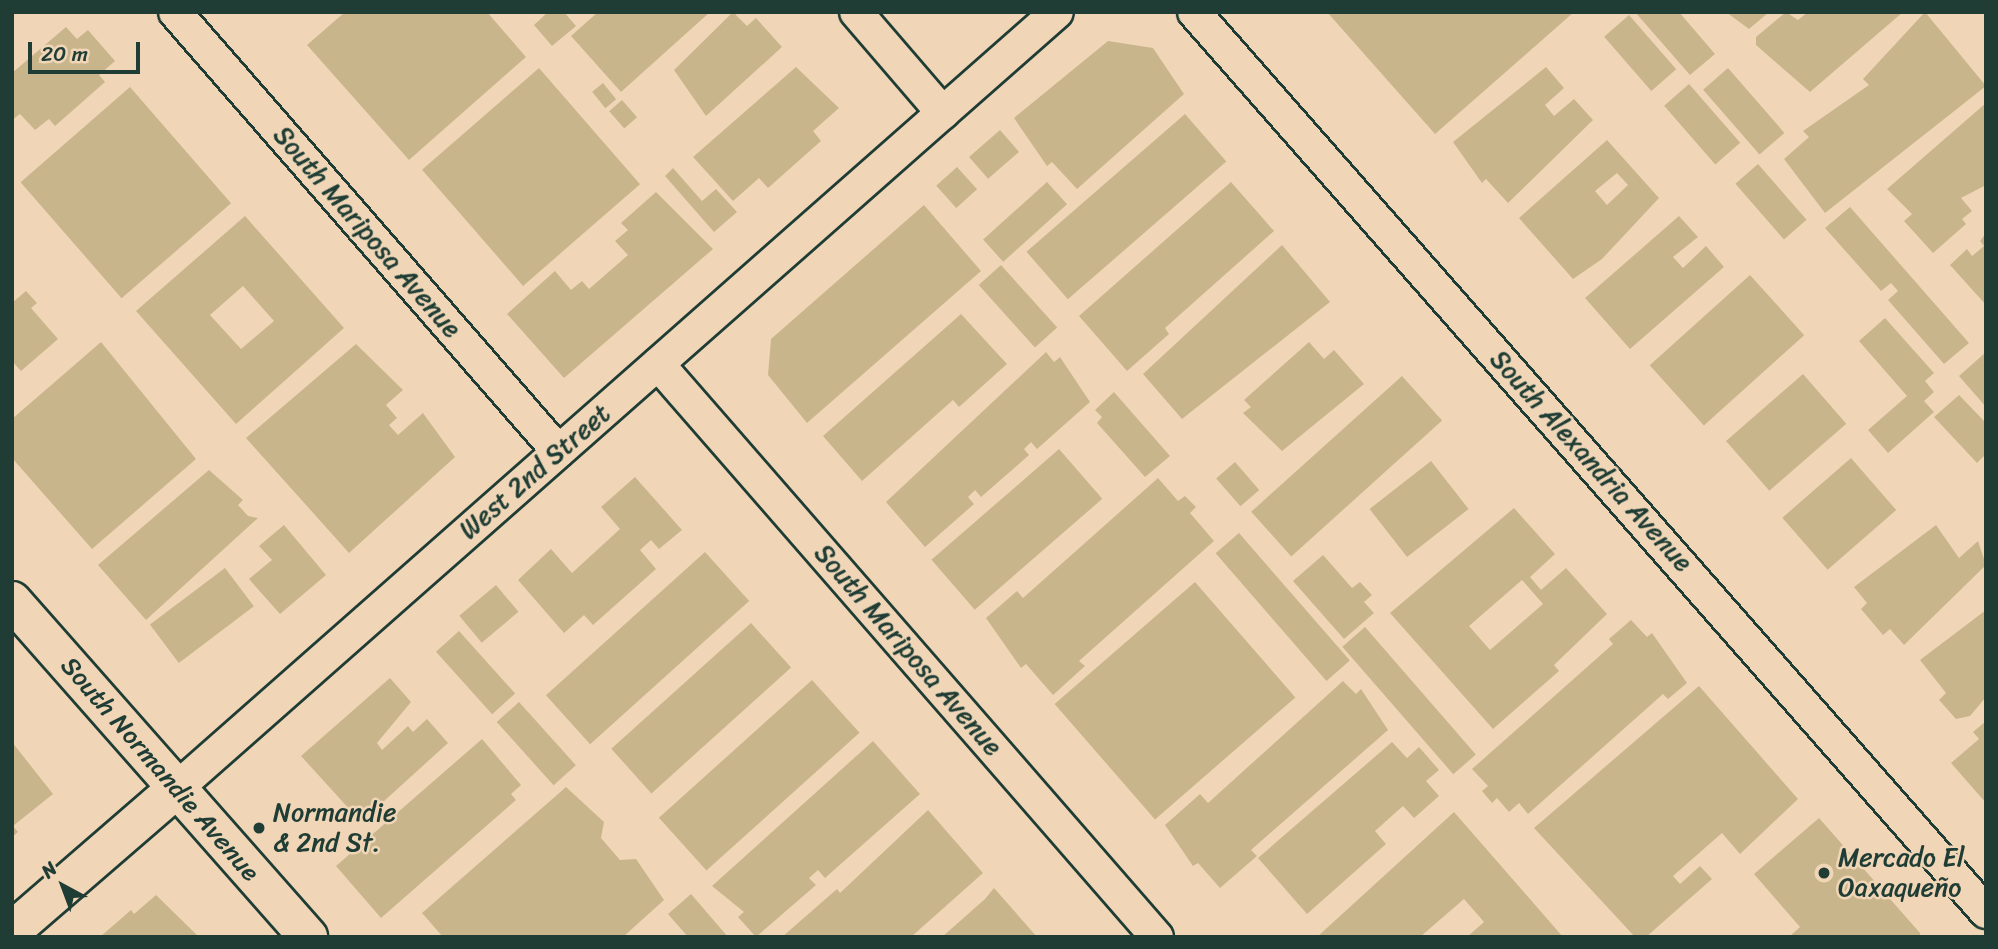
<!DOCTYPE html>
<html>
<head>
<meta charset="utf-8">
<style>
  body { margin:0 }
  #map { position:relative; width:1998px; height:949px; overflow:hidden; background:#f0d6b7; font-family:Sriracha,sans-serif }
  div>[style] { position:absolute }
  .building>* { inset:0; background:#c9b58b; transform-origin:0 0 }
  .roads { filter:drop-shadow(2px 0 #1f3d34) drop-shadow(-2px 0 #1f3d34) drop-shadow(0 2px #1f3d34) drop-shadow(0 -2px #1f3d34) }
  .street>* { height:32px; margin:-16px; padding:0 16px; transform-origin:16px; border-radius:16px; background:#f0d6b7 }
  .secondary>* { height:38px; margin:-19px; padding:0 19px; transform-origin:19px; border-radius:19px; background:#f0d6b7 }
  .dots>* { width:19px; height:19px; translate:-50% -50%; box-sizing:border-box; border:4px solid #f0d6b7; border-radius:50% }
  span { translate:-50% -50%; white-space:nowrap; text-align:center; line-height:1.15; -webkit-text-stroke:5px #f0d6b7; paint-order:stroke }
  .street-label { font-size:26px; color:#1f3d34 }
  .poi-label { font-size:26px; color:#1f3d34 }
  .left { translate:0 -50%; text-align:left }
  .frame { position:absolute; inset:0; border:14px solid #1f3d34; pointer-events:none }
  .north { position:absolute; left:28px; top:851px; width:70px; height:70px; -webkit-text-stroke:5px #f0d6b7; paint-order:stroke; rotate:319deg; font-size:19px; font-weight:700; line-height:28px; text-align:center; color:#1f3d34 }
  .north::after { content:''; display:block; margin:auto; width:24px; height:32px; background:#1f3d34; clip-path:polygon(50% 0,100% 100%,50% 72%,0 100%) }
  .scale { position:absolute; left:28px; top:42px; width:112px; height:32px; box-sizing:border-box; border:4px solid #1f3d34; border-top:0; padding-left:9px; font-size:21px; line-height:24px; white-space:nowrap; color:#1f3d34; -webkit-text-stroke:5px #f0d6b7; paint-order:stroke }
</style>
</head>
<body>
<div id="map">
  <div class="building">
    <div style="clip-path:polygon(345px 12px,487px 12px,526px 57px,409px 160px,307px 45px)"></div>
    <div style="clip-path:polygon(548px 12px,564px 12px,576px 26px,552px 46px,534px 25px)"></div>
    <div style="clip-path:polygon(598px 12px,710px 12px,621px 92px,571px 36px)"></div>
    <div style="clip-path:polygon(733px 12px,747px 26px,756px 18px,782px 47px,706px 116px,674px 70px)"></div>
    <div style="clip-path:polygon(1327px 12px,1574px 12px,1435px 134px)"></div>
    <div style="clip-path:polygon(1635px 12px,1679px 12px,1715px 54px,1690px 75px)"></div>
    <div style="clip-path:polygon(1726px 12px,1769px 12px,1749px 29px)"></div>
    <div style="clip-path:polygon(1786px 12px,1798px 20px,1808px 12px,1903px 12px,1810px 92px,1756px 45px,1756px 37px)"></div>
    <div style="clip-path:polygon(1925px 12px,1986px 86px,1825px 213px,1784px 159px,1809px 137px,1803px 131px,1869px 85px,1863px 79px)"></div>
    <div style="left:1629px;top:15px;width:72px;height:33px;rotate:49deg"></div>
    <div style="clip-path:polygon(66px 27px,77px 39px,88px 30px,115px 61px,99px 75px,105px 82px,55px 126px,49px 119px,35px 130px,20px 114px,12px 120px,12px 73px)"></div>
    <div style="clip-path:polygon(1108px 41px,1153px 48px,1184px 94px,1077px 189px,1052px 162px,1047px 166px,1014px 118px)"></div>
    <div style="clip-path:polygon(796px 67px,839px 108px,813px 131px,821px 141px,768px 188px,759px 178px,733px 201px,693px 157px)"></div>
    <div style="clip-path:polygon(1546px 67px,1564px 88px,1545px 105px,1554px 116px,1574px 99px,1593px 120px,1508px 203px,1486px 179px,1482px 183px,1453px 142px)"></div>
    <div style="left:539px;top:68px;width:154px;height:155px;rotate:49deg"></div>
    <div style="left:1728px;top:68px;width:86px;height:33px;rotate:49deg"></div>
    <div style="left:603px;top:83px;width:21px;height:14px;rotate:51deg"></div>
    <div style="left:1689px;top:84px;width:78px;height:33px;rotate:49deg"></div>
    <div style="left:130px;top:87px;width:154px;height:145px;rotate:49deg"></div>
    <div style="left:622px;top:100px;width:23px;height:17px;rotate:49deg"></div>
    <div style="clip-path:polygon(1986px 103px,1986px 185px,1961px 198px,1972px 211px,1962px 219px,1966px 224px,1933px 253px,1904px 221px,1912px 214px,1887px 189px)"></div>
    <div style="left:1185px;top:114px;width:63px;height:210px;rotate:49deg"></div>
    <div style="left:1000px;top:130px;width:29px;height:41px;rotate:49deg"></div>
    <div style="clip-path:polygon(evenodd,1607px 140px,1659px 198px,1602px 259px,1573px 279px,1519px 218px,1607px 140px,1617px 173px,1628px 185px,1607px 205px,1595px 191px,1617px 173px)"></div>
    <div style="left:1758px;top:164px;width:74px;height:30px;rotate:49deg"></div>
    <div style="left:957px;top:167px;width:30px;height:28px;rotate:48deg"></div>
    <div style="clip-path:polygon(673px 168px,702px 201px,716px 189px,737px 212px,714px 232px,665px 176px)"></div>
    <div style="left:1047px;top:182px;width:30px;height:86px;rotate:48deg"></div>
    <div style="clip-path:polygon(1231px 182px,1274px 231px,1165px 328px,1169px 334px,1127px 371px,1079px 316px)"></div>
    <div style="clip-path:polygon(656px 192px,713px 249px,564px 378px,507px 314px,555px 271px,571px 290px,582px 281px,589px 289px,628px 255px,615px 241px,628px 230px,621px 223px)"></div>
    <div style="clip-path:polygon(924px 205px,981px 271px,807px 423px,768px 375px,771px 339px)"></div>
    <div style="clip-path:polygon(1850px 207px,1969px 343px,1944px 364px,1888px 300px,1898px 291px,1891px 283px,1881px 291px,1825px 228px)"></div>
    <div style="clip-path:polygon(evenodd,245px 216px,344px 328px,236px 424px,136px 311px,245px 216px,243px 286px,274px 321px,241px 349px,210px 315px,243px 286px)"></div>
    <div style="clip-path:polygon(1679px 216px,1698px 237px,1673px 257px,1683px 268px,1706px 246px,1724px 267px,1630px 349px,1585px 298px)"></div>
    <div style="clip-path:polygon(1986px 233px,1986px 305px,1950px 265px,1967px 249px,1972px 256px,1984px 246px,1980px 241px)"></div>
    <div style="clip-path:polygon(1282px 245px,1330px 302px,1182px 419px,1143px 374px)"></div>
    <div style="left:1001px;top:265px;width:84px;height:30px;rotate:48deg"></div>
    <div style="left:1750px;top:275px;width:81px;height:135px;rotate:48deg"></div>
    <div style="clip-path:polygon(26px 291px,37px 303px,31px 308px,58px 339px,21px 371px,12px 361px,12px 303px)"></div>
    <div style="clip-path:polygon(961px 314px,1007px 364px,959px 407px,953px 400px,862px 481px,823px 436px)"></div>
    <div style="clip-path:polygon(1885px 318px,1934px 373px,1925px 381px,1934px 392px,1924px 401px,1934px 412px,1888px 453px,1868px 430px,1907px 396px,1859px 341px)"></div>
    <div style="clip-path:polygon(101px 342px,196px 459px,92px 549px,12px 458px,12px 419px)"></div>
    <div style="clip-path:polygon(1309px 342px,1324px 359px,1334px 350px,1364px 384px,1282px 451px,1243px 413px,1251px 407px,1244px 400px)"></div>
    <div style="clip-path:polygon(356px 344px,403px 390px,386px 405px,397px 418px,389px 425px,398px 435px,423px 413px,455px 457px,349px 553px,246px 438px)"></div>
    <div style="clip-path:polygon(1046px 352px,1054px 362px,1060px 357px,1090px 402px,1037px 449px,1031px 442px,1024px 449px,1029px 455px,981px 497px,975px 490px,968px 497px,974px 504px,925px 547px,886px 502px)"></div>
    <div style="clip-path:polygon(1986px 352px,1986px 407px,1959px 376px)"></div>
    <div style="left:1803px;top:374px;width:66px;height:102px;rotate:49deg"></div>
    <div style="left:1402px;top:376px;width:60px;height:203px;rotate:48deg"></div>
    <div style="clip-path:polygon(1114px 392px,1170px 456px,1145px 477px,1097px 423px,1102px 417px,1095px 410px)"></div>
    <div style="clip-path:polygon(1959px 395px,1986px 423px,1986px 454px,1977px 463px,1934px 417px)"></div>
    <div style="left:1059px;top:449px;width:66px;height:169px;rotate:49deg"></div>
    <div style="left:1851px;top:458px;width:69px;height:91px;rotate:49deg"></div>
    <div style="left:1431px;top:461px;width:61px;height:78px;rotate:52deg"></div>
    <div style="left:1235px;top:462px;width:37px;height:25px;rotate:49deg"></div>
    <div style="clip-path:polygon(209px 470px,243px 500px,238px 505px,248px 516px,258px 518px,146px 620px,98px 565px)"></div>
    <div style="clip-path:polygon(635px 477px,682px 530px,659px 549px,651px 540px,640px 550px,656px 569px,593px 625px,584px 615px,564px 633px,518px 580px,551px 549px,572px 573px,620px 529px,601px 507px)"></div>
    <div style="clip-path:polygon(1158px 478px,1178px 501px,1185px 496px,1196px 507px,1190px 513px,1214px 541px,1079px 661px,1085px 666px,1053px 695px,1026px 664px,1021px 668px,986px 618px,1017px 591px,1023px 598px)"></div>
    <div style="clip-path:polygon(evenodd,1514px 508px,1555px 554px,1530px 577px,1541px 590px,1566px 568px,1607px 614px,1554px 665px,1559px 671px,1493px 729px,1390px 613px,1514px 508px,1522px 580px,1543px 604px,1490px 650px,1469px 626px,1522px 580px)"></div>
    <div style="clip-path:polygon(284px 525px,326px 575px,280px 614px,249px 579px,272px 560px,259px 546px)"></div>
    <div style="clip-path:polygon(1936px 525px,1959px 558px,1978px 541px,1986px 565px,1904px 645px,1890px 629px,1883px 635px,1861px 609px,1867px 603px,1854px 587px)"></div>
    <div style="left:1239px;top:533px;width:169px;height:31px;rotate:49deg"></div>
    <div style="left:705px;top:552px;width:66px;height:214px;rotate:48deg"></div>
    <div style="clip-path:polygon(1323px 555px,1352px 588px,1360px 582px,1372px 595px,1364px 602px,1374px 613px,1344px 639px,1293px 581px)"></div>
    <div style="left:225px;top:568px;width:48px;height:94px;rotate:53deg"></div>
    <div style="left:1195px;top:582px;width:153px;height:186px;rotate:49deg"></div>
    <div style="left:496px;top:585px;width:35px;height:48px;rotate:50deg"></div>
    <div style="clip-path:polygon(1986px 610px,1986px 697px,1970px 716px,1956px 719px,1939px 700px,1946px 693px,1920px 660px)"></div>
    <div style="clip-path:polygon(1631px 620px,1647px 637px,1652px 633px,1687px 683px,1668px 699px,1663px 694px,1528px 814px,1519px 803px,1509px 812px,1497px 798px,1492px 803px,1482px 791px,1488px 786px,1472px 769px,1613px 644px,1609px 639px)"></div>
    <div style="left:751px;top:623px;width:60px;height:188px;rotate:48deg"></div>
    <div style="left:1365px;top:627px;width:169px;height:30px;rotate:49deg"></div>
    <div style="left:459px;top:631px;width:84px;height:31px;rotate:48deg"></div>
    <div style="clip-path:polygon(390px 678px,411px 702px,377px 743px,382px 750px,408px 726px,413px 732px,427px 719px,448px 743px,361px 822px,301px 756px)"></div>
    <div style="left:812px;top:680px;width:71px;height:206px;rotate:48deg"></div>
    <div style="clip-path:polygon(1343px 681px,1356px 694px,1361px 689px,1388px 730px,1251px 850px,1257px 856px,1220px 888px,1198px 863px,1193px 866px,1165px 825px,1200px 794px,1208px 803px)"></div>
    <div style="clip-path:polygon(1699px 686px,1798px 799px,1740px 854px,1722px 833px,1673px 876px,1680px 884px,1700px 866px,1712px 879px,1646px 937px,1635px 937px,1534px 828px)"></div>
    <div style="left:519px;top:702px;width:85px;height:30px;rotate:48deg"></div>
    <div style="clip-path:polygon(1986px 721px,1986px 803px,1951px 763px,1979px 739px,1973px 732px)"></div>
    <div style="clip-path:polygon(482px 739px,521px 785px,511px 794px,516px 800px,381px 918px,336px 866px)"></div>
    <div style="clip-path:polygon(873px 741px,920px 794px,825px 878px,818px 870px,809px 878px,816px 885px,756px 937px,738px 917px,744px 912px,712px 886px)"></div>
    <div style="clip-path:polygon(12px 742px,53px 794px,13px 826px,18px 832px,12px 837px)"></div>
    <div style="clip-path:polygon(1392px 742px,1407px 758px,1419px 747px,1439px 770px,1426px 781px,1439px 796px,1414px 818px,1403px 806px,1375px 831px,1386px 844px,1307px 914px,1258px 858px)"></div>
    <div style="clip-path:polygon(566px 787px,604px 822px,601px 838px,620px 860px,636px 859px,664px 900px,623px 937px,443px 937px,422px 913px)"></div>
    <div style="clip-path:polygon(928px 810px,983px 873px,911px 937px,782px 937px,837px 889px,840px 893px)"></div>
    <div style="clip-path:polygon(1454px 812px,1563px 937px,1467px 937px,1484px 922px,1464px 899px,1420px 937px,1317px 937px)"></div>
    <div style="clip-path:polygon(1819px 818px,1920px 933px,1920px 937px,1789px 937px,1800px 927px,1754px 874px)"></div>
    <div style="clip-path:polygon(994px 888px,1037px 937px,942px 937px,985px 899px)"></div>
    <div style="clip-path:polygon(691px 894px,728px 937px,688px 937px,668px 914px)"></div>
    <div style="clip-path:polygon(156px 895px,199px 937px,100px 937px,131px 910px,134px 914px)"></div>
  </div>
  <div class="roads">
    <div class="street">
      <div style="left:175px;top:12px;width:583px;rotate:48.9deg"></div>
      <div style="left:856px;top:12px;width:133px;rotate:49.3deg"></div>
      <div style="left:1194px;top:12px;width:1199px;rotate:48.65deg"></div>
      <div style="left:658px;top:364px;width:760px;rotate:48.95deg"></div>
      <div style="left:177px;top:788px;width:1173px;rotate:-41.41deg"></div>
    </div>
    <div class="secondary">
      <div style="left:12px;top:601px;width:448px;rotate:48.6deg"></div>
      <div style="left:12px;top:931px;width:218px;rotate:-40.9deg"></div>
    </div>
  </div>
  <div class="dots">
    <div style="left:259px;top:828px;background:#1f3d34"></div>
    <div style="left:1824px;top:873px;background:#1f3d34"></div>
  </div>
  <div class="street-label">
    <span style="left:367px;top:232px;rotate:49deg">South Mariposa Avenue</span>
    <span style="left:1591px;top:461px;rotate:48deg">South Alexandria Avenue</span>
    <span style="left:535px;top:472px;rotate:-41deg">West 2nd Street</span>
    <span style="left:908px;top:650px;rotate:49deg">South Mariposa Avenue</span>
    <span style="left:160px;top:769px;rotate:49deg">South Normandie Avenue</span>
  </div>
  <div class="poi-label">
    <span class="left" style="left:273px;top:828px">Normandie<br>&amp; 2nd St.</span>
    <span class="left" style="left:1838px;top:873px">Mercado El<br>Oaxaqueño</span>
  </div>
  <div class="frame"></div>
  <div class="north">N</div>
  <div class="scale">20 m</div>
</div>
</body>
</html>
